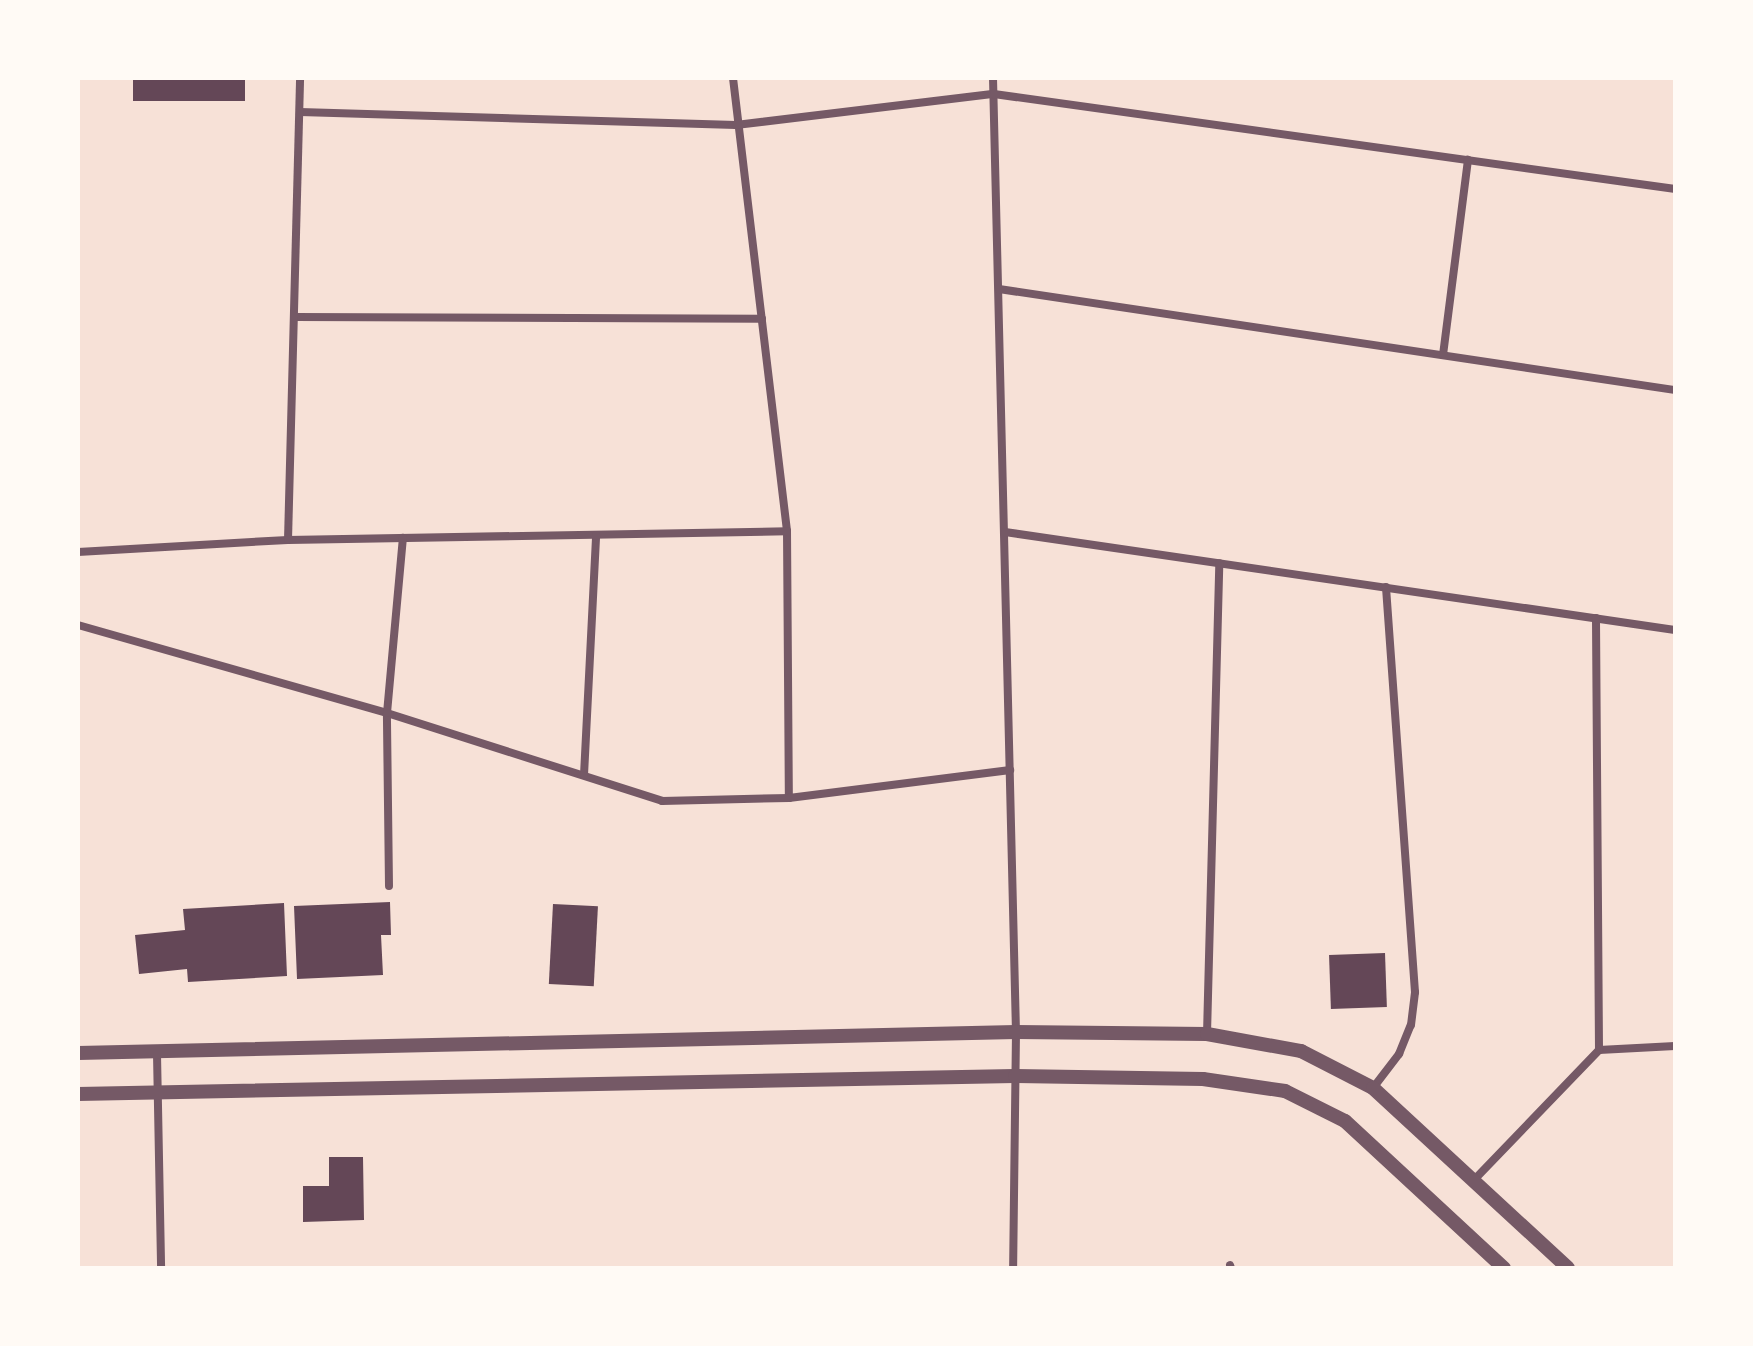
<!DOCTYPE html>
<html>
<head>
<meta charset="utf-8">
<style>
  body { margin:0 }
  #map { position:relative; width:1753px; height:1346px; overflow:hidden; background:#f7e1d7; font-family:"Varela Round",sans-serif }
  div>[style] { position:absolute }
  .building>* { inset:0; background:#644757; transform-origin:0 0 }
  .minor>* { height:8px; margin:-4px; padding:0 4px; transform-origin:4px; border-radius:4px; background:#755966 }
  .tertiary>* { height:14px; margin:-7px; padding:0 7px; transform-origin:7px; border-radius:7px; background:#755966 }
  span { translate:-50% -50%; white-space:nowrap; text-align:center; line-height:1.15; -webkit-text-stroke:8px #fffaf5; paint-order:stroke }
  .frame { position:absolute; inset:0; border:80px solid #fffaf5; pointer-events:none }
</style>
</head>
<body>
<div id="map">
  <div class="building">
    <div style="left:133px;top:78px;width:112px;height:23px"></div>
    <div style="clip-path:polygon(390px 902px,391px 935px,381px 935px,383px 975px,297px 979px,294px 906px)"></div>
    <div style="clip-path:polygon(284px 903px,287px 976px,188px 982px,187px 969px,139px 974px,135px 935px,185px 930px,183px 909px)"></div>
    <div style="left:553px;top:904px;width:45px;height:80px;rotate:3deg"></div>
    <div style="left:1385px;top:953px;width:54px;height:56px;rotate:88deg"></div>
    <div style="clip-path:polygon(329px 1157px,363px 1157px,364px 1220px,303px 1222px,303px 1186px,329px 1186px)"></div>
  </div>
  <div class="minor">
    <div style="left:733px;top:78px;width:456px;rotate:83.2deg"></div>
    <div style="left:787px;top:531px;width:267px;rotate:89.6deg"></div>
    <div style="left:993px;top:78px;width:954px;rotate:88.62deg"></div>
    <div style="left:1016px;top:1032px;width:236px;rotate:90.7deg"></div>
    <div style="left:300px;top:112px;width:436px;rotate:1.7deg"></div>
    <div style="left:736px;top:125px;width:260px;rotate:-6.9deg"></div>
    <div style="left:994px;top:94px;width:688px;rotate:7.94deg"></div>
    <div style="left:999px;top:289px;width:684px;rotate:8.5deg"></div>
    <div style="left:295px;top:317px;width:467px;rotate:0.2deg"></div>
    <div style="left:1443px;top:355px;width:197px;rotate:-82.7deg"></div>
    <div style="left:1005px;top:532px;width:677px;rotate:8.32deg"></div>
    <div style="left:288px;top:540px;width:462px;rotate:-88.5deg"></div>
    <div style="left:78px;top:552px;width:210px;rotate:-3.3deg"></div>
    <div style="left:288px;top:540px;width:499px;rotate:-1deg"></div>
    <div style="left:78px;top:625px;width:321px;rotate:15.9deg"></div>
    <div style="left:387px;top:713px;width:289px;rotate:17.7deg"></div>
    <div style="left:662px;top:801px;width:127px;rotate:-1.4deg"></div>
    <div style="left:789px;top:798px;width:223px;rotate:-7.2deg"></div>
    <div style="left:584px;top:775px;width:240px;rotate:-87.1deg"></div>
    <div style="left:389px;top:886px;width:173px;rotate:-90.7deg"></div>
    <div style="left:387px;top:713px;width:176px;rotate:-84.8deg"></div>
    <div style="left:1207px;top:1034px;width:471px;rotate:-88.5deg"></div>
    <div style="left:1599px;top:1050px;width:76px;rotate:-3deg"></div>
    <div style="left:157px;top:1054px;width:214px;rotate:88.9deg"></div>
    <div style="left:1373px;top:1088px;width:43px;rotate:-52.6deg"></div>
    <div style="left:1399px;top:1054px;width:31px;rotate:-68deg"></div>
    <div style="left:1411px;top:1025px;width:33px;rotate:-83deg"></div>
    <div style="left:1415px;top:992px;width:406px;rotate:-94.1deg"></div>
    <div style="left:1473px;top:1181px;width:182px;rotate:-46.1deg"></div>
    <div style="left:1599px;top:1050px;width:432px;rotate:-90.4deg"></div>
    <div style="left:1230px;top:1265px;width:3px;rotate:72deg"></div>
  </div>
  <div class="tertiary">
    <div style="left:78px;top:1053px;width:938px;rotate:-1.28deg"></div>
    <div style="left:1016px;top:1032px;width:191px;rotate:0.6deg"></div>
    <div style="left:1207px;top:1034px;width:96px;rotate:10.3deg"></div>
    <div style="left:1301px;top:1051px;width:81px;rotate:27.2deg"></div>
    <div style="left:1373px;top:1088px;width:265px;rotate:42.7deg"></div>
    <div style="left:78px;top:1094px;width:937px;rotate:-1.1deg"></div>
    <div style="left:1015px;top:1076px;width:188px;rotate:0.9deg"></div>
    <div style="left:1203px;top:1079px;width:83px;rotate:8.3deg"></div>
    <div style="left:1285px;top:1091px;width:67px;rotate:26.6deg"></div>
    <div style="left:1345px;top:1121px;width:217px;rotate:42.8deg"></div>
  </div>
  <div class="frame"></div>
</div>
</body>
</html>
